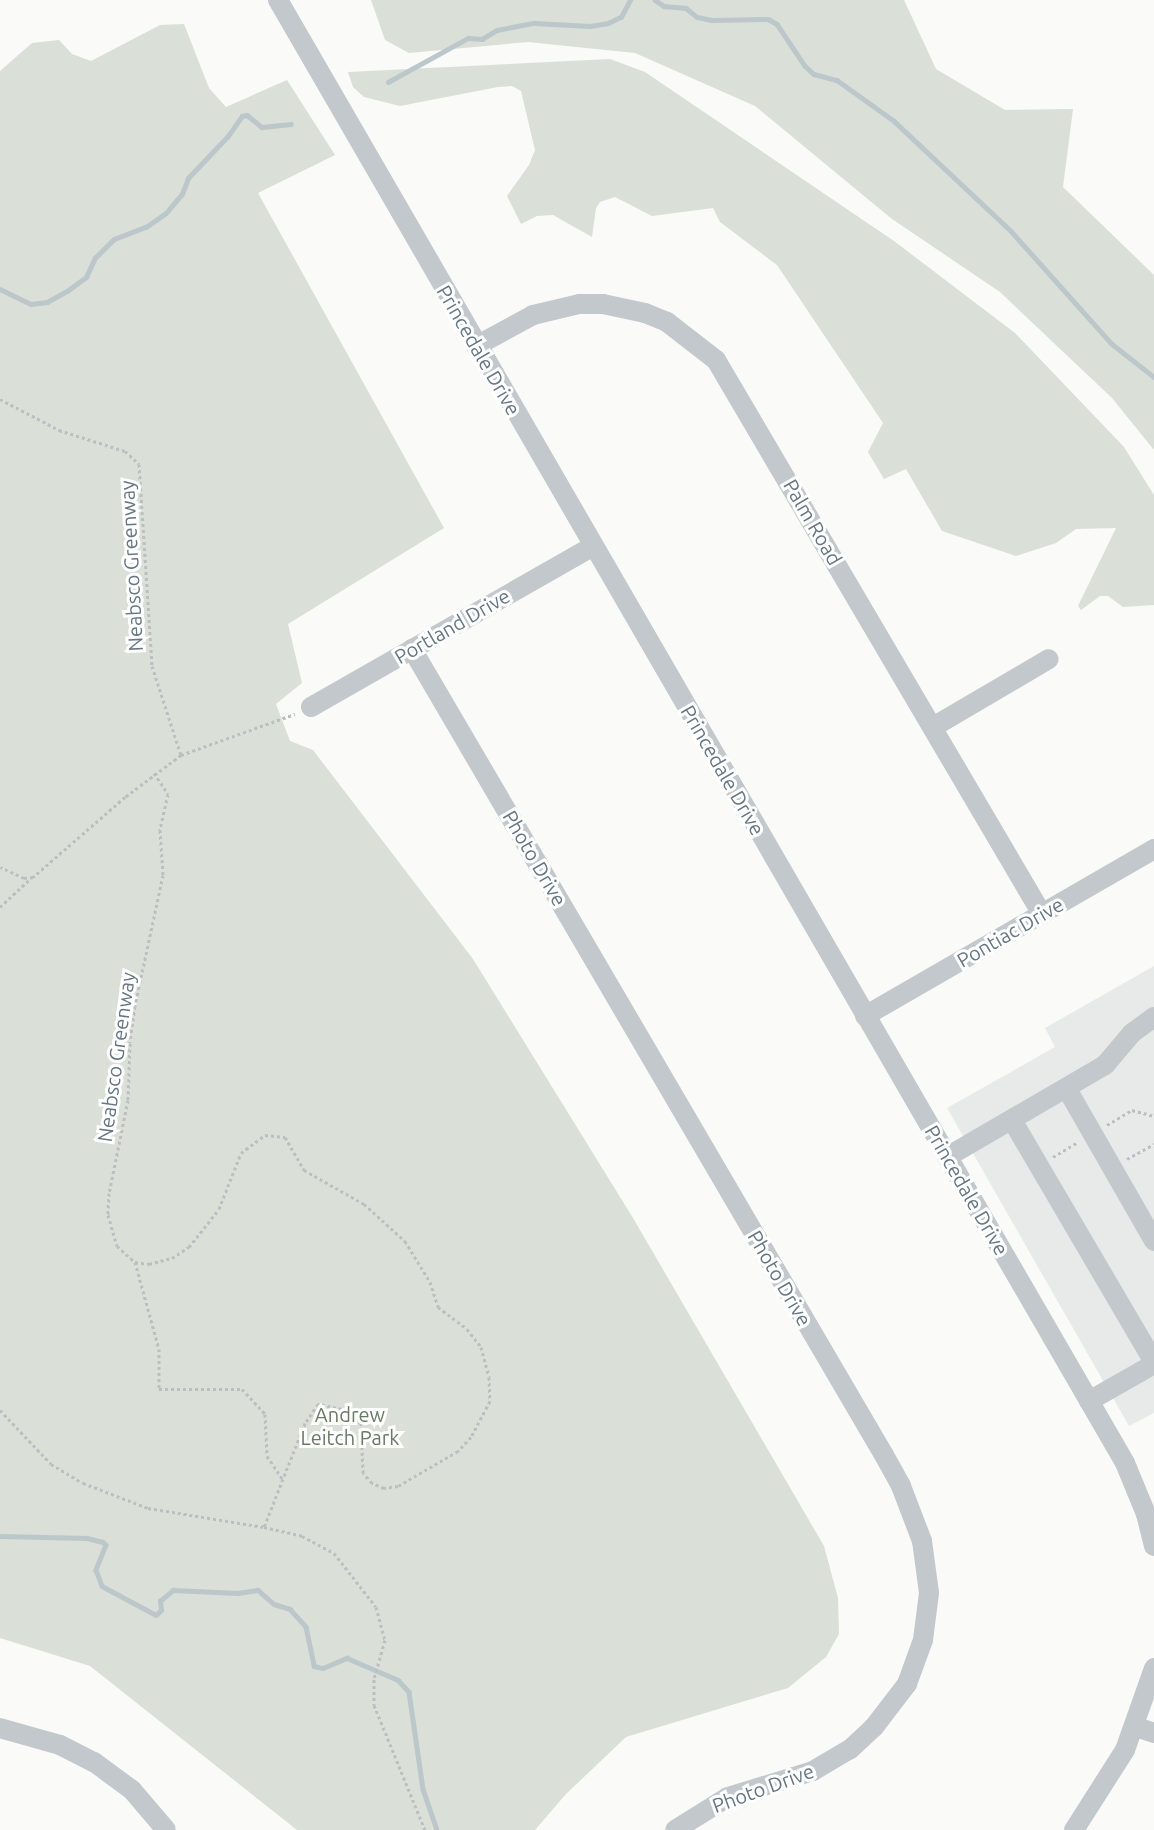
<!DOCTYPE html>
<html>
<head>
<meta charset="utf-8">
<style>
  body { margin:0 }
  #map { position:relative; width:1154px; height:1830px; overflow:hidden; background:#fafaf8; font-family:Ubuntu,sans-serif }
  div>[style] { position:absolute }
  .built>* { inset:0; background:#e8e9e9 }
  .green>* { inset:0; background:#dadfd7 }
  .stream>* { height:4.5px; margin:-2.25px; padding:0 2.25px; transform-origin:2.25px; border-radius:2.25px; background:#bbc7cb }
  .path>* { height:3px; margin-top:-1.5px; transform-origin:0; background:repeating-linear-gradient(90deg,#bbbfc2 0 3px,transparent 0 6px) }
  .minor>* { height:20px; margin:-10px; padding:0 10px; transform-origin:10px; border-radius:10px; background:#c3c8cc }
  span { translate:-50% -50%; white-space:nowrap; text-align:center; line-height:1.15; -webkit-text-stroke:6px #fff; paint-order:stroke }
  .street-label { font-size:20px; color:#657683 }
  .park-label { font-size:20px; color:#687a64 }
</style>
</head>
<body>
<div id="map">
  <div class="built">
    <div style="clip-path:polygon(1154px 966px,1154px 1413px,1129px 1426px,947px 1108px,1055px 1047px,1045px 1028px)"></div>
  </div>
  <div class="green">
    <div style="clip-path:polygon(371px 0,904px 0,936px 69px,1005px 110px,1073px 109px,1063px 187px,1154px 275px,1154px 450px,1112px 398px,1000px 292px,892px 219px,755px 106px,635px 53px,528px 42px,409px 53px,385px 40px)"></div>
    <div style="clip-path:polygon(184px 24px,209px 88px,226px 107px,287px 80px,335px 155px,258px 193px,444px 528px,288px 624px,302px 683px,276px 704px,290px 741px,313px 750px,473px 959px,633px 1218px,824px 1546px,838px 1598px,839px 1634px,826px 1657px,788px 1688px,626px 1737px,566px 1794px,535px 1830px,297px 1830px,90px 1666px,0 1638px,0 71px,32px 43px,59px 40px,72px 54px,91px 61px,160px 25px)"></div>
    <div style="clip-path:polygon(610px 59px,645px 72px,894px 241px,1015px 333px,1124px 447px,1154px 495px,1154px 605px,1123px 607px,1108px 596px,1100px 596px,1081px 610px,1078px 606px,1116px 528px,1076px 529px,1056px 543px,1016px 556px,942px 531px,906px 469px,884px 479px,868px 452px,883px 423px,777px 265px,720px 222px,713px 208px,652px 216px,615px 197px,600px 202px,596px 208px,592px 237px,553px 215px,537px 216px,521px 224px,507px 196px,529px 165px,535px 150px,521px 91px,512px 86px,498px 87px,400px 106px,364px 97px,353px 87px,348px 72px)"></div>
  </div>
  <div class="stream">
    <div style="left:655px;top:0;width:11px;rotate:34deg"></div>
    <div style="left:664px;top:6px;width:22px;rotate:5deg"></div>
    <div style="left:686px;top:8px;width:14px;rotate:39deg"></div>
    <div style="left:697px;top:17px;width:15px;rotate:11deg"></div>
    <div style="left:712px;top:20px;width:56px;rotate:-1deg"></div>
    <div style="left:768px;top:19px;width:10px;rotate:29deg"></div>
    <div style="left:777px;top:24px;width:50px;rotate:56.3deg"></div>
    <div style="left:805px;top:66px;width:12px;rotate:42deg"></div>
    <div style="left:814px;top:74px;width:24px;rotate:15deg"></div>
    <div style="left:837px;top:80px;width:70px;rotate:35.7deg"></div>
    <div style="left:894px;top:121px;width:161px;rotate:43.2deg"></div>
    <div style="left:1011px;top:231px;width:150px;rotate:48.2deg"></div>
    <div style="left:1111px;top:343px;width:55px;rotate:38.3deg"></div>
    <div style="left:388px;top:82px;width:91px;rotate:-28.8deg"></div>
    <div style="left:468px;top:38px;width:14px;rotate:4deg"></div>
    <div style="left:482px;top:39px;width:17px;rotate:-31deg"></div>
    <div style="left:497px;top:30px;width:38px;rotate:-11deg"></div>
    <div style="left:534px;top:23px;width:56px;rotate:3.1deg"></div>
    <div style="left:590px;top:26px;width:18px;rotate:-9deg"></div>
    <div style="left:608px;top:23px;width:14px;rotate:-25deg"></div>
    <div style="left:621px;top:17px;width:19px;rotate:-62deg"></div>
    <div style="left:0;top:289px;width:34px;rotate:26deg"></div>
    <div style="left:31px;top:304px;width:16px;rotate:-7deg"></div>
    <div style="left:47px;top:302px;width:23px;rotate:-29deg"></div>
    <div style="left:67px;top:291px;width:24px;rotate:-36deg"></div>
    <div style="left:86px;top:277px;width:21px;rotate:-65deg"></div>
    <div style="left:95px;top:258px;width:27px;rotate:-45deg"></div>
    <div style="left:114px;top:239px;width:34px;rotate:-21deg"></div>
    <div style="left:146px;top:227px;width:24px;rotate:-35deg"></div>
    <div style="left:166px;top:213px;width:25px;rotate:-50deg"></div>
    <div style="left:182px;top:194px;width:17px;rotate:-69deg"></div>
    <div style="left:188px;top:178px;width:58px;rotate:-46.4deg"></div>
    <div style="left:228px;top:136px;width:24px;rotate:-55deg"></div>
    <div style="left:242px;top:116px;width:5px;rotate:-11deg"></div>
    <div style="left:247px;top:115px;width:19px;rotate:39deg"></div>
    <div style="left:262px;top:127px;width:29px;rotate:-6deg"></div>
    <div style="left:0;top:1536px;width:87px;rotate:1.3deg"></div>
    <div style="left:87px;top:1538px;width:16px;rotate:14deg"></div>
    <div style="left:103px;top:1542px;width:4px;rotate:45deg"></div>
    <div style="left:106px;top:1545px;width:27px;rotate:112deg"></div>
    <div style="left:96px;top:1570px;width:17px;rotate:69deg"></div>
    <div style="left:102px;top:1586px;width:61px;rotate:28.2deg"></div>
    <div style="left:156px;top:1615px;width:7px;rotate:-45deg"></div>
    <div style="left:161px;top:1610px;width:9px;rotate:-96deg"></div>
    <div style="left:160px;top:1601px;width:17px;rotate:-40deg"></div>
    <div style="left:173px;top:1590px;width:65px;rotate:2.6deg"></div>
    <div style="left:238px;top:1593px;width:20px;rotate:-9deg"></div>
    <div style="left:258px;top:1590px;width:21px;rotate:41deg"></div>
    <div style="left:274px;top:1604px;width:17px;rotate:17deg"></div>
    <div style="left:290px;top:1609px;width:24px;rotate:48deg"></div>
    <div style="left:306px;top:1627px;width:40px;rotate:78deg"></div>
    <div style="left:314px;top:1666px;width:9px;rotate:13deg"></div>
    <div style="left:323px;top:1668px;width:26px;rotate:-23deg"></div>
    <div style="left:347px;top:1658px;width:56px;rotate:23.3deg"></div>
    <div style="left:398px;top:1680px;width:16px;rotate:47deg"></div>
    <div style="left:409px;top:1692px;width:98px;rotate:81.8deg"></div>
    <div style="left:423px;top:1789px;width:43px;rotate:71.1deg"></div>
  </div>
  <div class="path">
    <div style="left:0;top:399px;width:67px;rotate:27.7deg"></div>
    <div style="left:59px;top:430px;width:69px;rotate:17.7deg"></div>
    <div style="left:125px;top:451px;width:19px;rotate:43deg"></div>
    <div style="left:139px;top:464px;width:202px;rotate:86.3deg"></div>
    <div style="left:152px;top:666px;width:94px;rotate:72deg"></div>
    <div style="left:181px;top:755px;width:70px;rotate:143.1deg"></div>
    <div style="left:125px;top:797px;width:122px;rotate:139deg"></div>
    <div style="left:33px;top:877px;width:9px;rotate:174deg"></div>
    <div style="left:24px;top:878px;width:26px;rotate:-155deg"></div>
    <div style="left:181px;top:755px;width:121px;rotate:-19.8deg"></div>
    <div style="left:154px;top:773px;width:25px;rotate:56deg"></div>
    <div style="left:168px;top:794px;width:37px;rotate:103deg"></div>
    <div style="left:160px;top:830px;width:45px;rotate:86.2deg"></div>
    <div style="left:163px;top:875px;width:134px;rotate:102.1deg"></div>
    <div style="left:135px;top:1006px;width:37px;rotate:98deg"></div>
    <div style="left:130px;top:1043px;width:57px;rotate:92deg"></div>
    <div style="left:128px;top:1100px;width:95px;rotate:101.5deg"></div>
    <div style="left:109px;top:1193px;width:22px;rotate:93deg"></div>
    <div style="left:108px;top:1215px;width:32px;rotate:74deg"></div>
    <div style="left:117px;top:1246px;width:24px;rotate:42deg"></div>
    <div style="left:135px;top:1262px;width:14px;rotate:8deg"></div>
    <div style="left:149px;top:1264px;width:24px;rotate:-15deg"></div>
    <div style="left:172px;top:1258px;width:20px;rotate:-33deg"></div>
    <div style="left:189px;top:1247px;width:48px;rotate:-51.7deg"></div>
    <div style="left:219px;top:1209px;width:60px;rotate:-68.6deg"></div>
    <div style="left:241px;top:1153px;width:30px;rotate:-37deg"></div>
    <div style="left:265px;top:1135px;width:20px;rotate:6deg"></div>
    <div style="left:285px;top:1137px;width:38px;rotate:60deg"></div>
    <div style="left:304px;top:1170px;width:69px;rotate:29.5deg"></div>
    <div style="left:364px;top:1204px;width:55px;rotate:42.1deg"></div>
    <div style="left:405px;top:1241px;width:48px;rotate:58.6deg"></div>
    <div style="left:430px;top:1282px;width:26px;rotate:72deg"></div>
    <div style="left:438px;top:1307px;width:36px;rotate:37deg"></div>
    <div style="left:467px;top:1329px;width:23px;rotate:52deg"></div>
    <div style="left:481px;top:1347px;width:31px;rotate:75deg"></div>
    <div style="left:489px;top:1377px;width:24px;rotate:88deg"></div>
    <div style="left:490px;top:1401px;width:41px;rotate:117.8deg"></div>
    <div style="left:471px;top:1437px;width:19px;rotate:133deg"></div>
    <div style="left:458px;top:1451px;width:69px;rotate:149.7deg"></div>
    <div style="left:398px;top:1486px;width:14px;rotate:172deg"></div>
    <div style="left:384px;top:1488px;width:13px;rotate:-157deg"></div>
    <div style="left:372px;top:1483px;width:13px;rotate:-132deg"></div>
    <div style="left:363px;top:1473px;width:50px;rotate:-92.3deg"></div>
    <div style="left:361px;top:1423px;width:24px;rotate:-144deg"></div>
    <div style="left:342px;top:1409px;width:25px;rotate:-168deg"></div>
    <div style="left:318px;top:1404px;width:23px;rotate:124deg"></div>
    <div style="left:305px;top:1423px;width:112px;rotate:111.5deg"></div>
    <div style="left:264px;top:1527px;width:39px;rotate:13deg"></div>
    <div style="left:302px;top:1536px;width:36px;rotate:28deg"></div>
    <div style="left:334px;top:1553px;width:68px;rotate:52.1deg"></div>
    <div style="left:376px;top:1607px;width:34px;rotate:75deg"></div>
    <div style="left:385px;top:1640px;width:41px;rotate:105.8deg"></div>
    <div style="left:374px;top:1679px;width:26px;rotate:90deg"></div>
    <div style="left:374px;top:1705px;width:135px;rotate:67.8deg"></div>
    <div style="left:0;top:907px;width:42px;rotate:-43.1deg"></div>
    <div style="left:1107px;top:1125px;width:29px;rotate:-31deg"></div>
    <div style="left:1132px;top:1110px;width:23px;rotate:15deg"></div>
    <div style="left:1053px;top:1157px;width:29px;rotate:-31deg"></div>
    <div style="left:1127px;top:1159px;width:31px;rotate:-29deg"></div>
    <div style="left:135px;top:1262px;width:90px;rotate:74.6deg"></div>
    <div style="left:159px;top:1349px;width:40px;rotate:90deg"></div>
    <div style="left:159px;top:1389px;width:83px"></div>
    <div style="left:242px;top:1389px;width:34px;rotate:47deg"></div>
    <div style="left:265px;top:1414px;width:42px;rotate:87.3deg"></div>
    <div style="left:267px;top:1456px;width:27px;rotate:56deg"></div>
    <div style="left:0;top:1410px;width:74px;rotate:46.6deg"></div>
    <div style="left:51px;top:1464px;width:37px;rotate:31deg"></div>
    <div style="left:83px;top:1483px;width:70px;rotate:21deg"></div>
    <div style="left:148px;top:1508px;width:118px;rotate:9.3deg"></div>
  </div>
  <div class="minor">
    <div style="left:278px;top:0;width:1690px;rotate:59.93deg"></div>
    <div style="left:1125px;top:1463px;width:55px;rotate:67.6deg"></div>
    <div style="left:1146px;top:1514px;width:33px;rotate:76deg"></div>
    <div style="left:476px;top:346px;width:65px;rotate:-28.5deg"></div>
    <div style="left:533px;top:315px;width:47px;rotate:-13.4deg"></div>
    <div style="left:579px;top:304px;width:24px"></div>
    <div style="left:603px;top:304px;width:43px;rotate:12.1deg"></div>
    <div style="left:645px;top:313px;width:24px;rotate:22deg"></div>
    <div style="left:667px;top:322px;width:62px;rotate:37.8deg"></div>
    <div style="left:716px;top:360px;width:643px;rotate:59.53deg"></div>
    <div style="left:412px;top:649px;width:934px;rotate:59.65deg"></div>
    <div style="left:884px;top:1455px;width:35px;rotate:61deg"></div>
    <div style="left:901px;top:1486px;width:59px;rotate:69.1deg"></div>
    <div style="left:922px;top:1541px;width:52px;rotate:82.3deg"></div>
    <div style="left:929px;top:1593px;width:47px;rotate:97.3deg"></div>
    <div style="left:923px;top:1640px;width:47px;rotate:110deg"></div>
    <div style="left:907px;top:1684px;width:54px;rotate:127.5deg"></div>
    <div style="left:874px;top:1727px;width:33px;rotate:137deg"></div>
    <div style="left:850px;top:1749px;width:43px;rotate:149.3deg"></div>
    <div style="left:813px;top:1771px;width:89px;rotate:163deg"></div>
    <div style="left:728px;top:1797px;width:62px;rotate:148.1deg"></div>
    <div style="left:311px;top:707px;width:325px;rotate:-29.7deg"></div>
    <div style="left:933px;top:727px;width:134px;rotate:-30.4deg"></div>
    <div style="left:865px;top:1016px;width:334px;rotate:-30deg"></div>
    <div style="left:1067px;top:1089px;width:175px;rotate:60.2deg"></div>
    <div style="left:1012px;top:1120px;width:281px;rotate:59.6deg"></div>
    <div style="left:947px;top:1157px;width:183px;rotate:-30.2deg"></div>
    <div style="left:1105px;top:1065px;width:42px;rotate:-49.8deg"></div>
    <div style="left:1132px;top:1033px;width:27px;rotate:-36deg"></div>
    <div style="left:1089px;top:1401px;width:75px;rotate:-29.6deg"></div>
    <div style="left:1136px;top:1727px;width:19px;rotate:18deg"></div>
    <div style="left:0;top:1728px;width:62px;rotate:15.8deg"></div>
    <div style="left:60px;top:1745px;width:38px;rotate:27deg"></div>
    <div style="left:94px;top:1762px;width:47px;rotate:36.4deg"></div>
    <div style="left:132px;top:1790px;width:52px;rotate:49.6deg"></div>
    <div style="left:1074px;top:1830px;width:95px;rotate:-57.5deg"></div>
    <div style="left:1125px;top:1750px;width:87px;rotate:-70.5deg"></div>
  </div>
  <div class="street-label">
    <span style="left:479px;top:350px;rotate:60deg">Princedale Drive</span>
    <span style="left:813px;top:522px;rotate:60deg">Palm Road</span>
    <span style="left:131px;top:566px;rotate:-93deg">Neabsco Greenway</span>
    <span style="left:452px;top:626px;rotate:-30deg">Portland Drive</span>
    <span style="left:723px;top:770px;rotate:60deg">Princedale Drive</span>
    <span style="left:535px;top:858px;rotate:60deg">Photo Drive</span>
    <span style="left:1010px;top:932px;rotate:-30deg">Pontiac Drive</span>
    <span style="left:116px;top:1057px;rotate:-82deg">Neabsco Greenway</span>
    <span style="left:967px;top:1190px;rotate:60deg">Princedale Drive</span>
    <span style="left:780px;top:1278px;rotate:60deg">Photo Drive</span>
    <span style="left:763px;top:1788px;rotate:-20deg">Photo Drive</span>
  </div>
  <div class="park-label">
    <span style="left:350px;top:1426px">Andrew<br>Leitch Park</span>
  </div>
</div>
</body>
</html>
